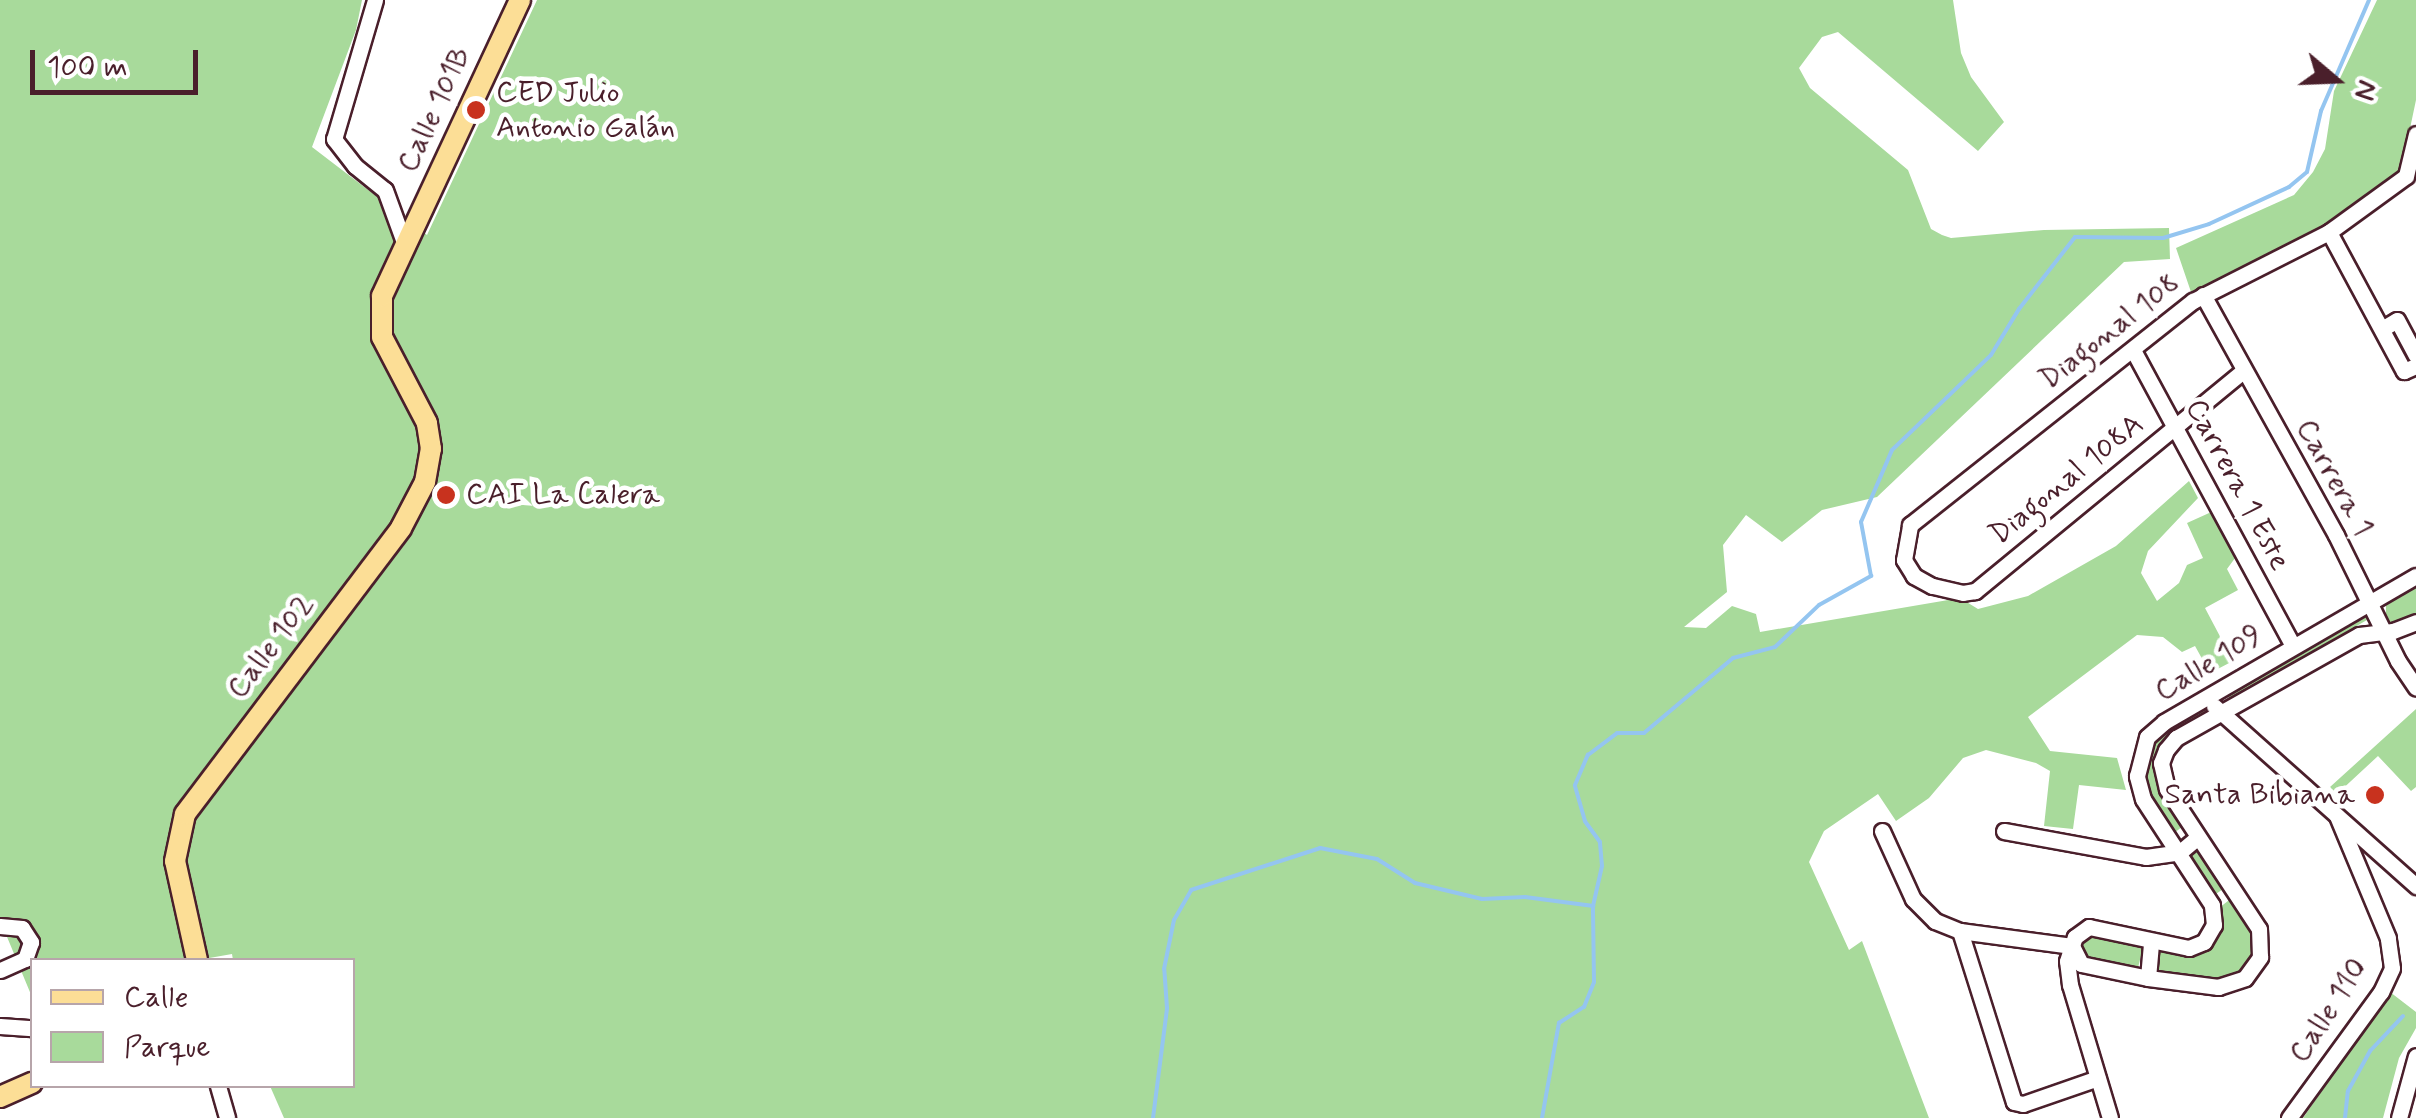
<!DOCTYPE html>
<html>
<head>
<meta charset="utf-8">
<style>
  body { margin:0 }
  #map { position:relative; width:2416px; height:1118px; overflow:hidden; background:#fff; font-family:Mynerve,sans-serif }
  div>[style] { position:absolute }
  .green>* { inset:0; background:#a8da9b; transform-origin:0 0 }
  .stream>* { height:4px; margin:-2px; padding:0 2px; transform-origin:2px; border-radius:2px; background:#94c5f0 }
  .roads { filter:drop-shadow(2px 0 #4a1f2b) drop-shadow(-2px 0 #4a1f2b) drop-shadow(0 2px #4a1f2b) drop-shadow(0 -2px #4a1f2b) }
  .minor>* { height:15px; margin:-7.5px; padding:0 7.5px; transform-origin:7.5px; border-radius:7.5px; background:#fff }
  .major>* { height:20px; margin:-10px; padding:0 10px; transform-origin:10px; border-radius:10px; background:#fcde96 }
  .dots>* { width:28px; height:28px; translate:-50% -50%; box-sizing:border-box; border:5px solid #fff; border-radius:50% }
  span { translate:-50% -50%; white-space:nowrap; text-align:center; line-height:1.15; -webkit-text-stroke:9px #fff; paint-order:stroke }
  .poi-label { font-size:30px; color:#4a1f2b }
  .left { translate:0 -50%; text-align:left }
  .right { translate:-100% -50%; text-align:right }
  .street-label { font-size:30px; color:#4a1f2b }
  .legend { position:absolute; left:30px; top:958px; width:325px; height:130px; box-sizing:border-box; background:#fff; border:2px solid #b7a5aa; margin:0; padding:12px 18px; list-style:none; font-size:30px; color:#4a1f2b }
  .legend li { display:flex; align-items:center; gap:20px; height:50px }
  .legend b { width:50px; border:2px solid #b7a5aa }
  .north { position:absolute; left:2286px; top:30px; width:100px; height:100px; -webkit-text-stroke:8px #fff; paint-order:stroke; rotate:109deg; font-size:28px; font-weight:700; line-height:40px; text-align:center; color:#4a1f2b }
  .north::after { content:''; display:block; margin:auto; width:35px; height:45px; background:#4a1f2b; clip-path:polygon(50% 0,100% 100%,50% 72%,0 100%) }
  .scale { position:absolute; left:30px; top:50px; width:168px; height:45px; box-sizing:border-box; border:5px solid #4a1f2b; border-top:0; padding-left:12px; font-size:30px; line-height:35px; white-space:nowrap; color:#4a1f2b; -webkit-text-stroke:8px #fff; paint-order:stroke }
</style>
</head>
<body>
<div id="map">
  <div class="green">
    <div style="clip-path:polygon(0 0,362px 0,356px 30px,312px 147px,427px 235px,537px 0,1953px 0,1961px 53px,1971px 77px,2004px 122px,1978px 151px,1838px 32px,1822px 37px,1799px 68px,1810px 88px,1908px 170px,1931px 229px,1942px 235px,1951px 238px,2044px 230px,2169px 228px,2170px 259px,2124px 262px,1877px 497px,1822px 510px,1782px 542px,1746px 515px,1723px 545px,1727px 592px,1684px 627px,1706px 628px,1732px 606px,1756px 614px,1760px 632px,1960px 598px,1978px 609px,2028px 596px,2116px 546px,2189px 481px,2198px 498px,2148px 551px,2141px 573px,2157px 601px,2179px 583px,2187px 565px,2203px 558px,2187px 523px,2218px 509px,2238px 554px,2227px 569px,2238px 590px,2205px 608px,2233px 661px,2210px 673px,2195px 646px,2182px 652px,2163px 637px,2137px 635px,2028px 717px,2050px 751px,2117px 758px,2126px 790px,2079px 785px,2073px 829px,2044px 826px,2050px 771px,2036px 763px,1986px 750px,1963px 758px,1929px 798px,1896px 821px,1878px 794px,1824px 831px,1809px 862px,1849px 950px,1862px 941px,1929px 1118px,284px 1118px,270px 1086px,352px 1086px,352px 960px,233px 960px,232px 954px,198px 960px,32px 960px,32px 997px,0 920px)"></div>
    <div style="clip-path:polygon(2377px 0,2416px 0,2416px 100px,2400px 176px,2321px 229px,2191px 292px,2176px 248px,2294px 195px,2313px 172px,2325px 149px,2334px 91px)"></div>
    <div style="clip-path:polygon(2416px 585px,2416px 615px,2398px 624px,2391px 623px,2386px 617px,2386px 601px)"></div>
    <div style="clip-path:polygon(2363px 611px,2367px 620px,2231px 698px,2219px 695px)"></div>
    <div style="clip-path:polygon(2202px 705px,2205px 712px,2176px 730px,2157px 757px,2158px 790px,2183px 826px,2173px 834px,2147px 795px,2143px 774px,2155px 736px)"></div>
    <div style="clip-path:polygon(2416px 709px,2416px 787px,2411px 791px,2378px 756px,2337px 794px,2330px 787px)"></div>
    <div style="left:2197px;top:845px;width:51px;height:14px;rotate:55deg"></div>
    <div style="clip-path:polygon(2233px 897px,2253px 931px,2251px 955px,2241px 970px,2225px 980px,2156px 971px,2160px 947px,2192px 953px,2219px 908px)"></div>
    <div style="clip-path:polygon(2092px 936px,2143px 947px,2138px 968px,2087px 957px,2079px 944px)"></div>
    <div style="clip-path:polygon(2390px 992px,2416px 1012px,2416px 1028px,2399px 1058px,2383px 1118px,2303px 1118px)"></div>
  </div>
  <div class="stream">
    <div style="left:1153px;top:1118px;width:111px;rotate:-82.7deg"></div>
    <div style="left:1167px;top:1008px;width:39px;rotate:-94deg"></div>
    <div style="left:1164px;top:969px;width:50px;rotate:-78.5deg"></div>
    <div style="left:1174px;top:920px;width:34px;rotate:-60deg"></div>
    <div style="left:1191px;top:890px;width:136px;rotate:-18deg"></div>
    <div style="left:1320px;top:848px;width:58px;rotate:10.9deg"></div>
    <div style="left:1377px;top:859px;width:45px;rotate:32.3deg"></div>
    <div style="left:1415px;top:883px;width:69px;rotate:13.4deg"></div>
    <div style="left:1482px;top:899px;width:43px;rotate:-2.7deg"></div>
    <div style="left:1525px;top:897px;width:69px;rotate:7.5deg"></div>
    <div style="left:1542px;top:1118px;width:97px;rotate:-79.9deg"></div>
    <div style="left:1559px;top:1023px;width:30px;rotate:-33deg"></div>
    <div style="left:1584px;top:1007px;width:27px;rotate:-68deg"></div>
    <div style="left:1594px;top:982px;width:76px;rotate:-90.8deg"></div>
    <div style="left:1593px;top:906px;width:41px;rotate:-77.3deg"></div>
    <div style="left:1602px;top:866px;width:24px;rotate:-95deg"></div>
    <div style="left:1600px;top:842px;width:26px;rotate:-126deg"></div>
    <div style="left:1585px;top:821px;width:37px;rotate:-106deg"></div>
    <div style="left:1575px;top:785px;width:33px;rotate:-67deg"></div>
    <div style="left:1588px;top:755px;width:36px;rotate:-37deg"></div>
    <div style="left:1617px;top:733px;width:27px"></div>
    <div style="left:1644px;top:733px;width:116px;rotate:-40.1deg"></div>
    <div style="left:1733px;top:658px;width:43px;rotate:-14.7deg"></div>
    <div style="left:1775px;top:647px;width:61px;rotate:-43.7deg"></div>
    <div style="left:1819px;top:605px;width:60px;rotate:-29.1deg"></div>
    <div style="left:1871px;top:576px;width:55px;rotate:-100.5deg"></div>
    <div style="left:1861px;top:522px;width:78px;rotate:-66.7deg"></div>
    <div style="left:1892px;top:450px;width:137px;rotate:-43.8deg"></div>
    <div style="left:1991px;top:355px;width:54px;rotate:-58.7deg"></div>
    <div style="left:2019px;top:309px;width:91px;rotate:-52.1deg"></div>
    <div style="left:2075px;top:237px;width:88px;rotate:0.7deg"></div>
    <div style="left:2163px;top:238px;width:48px;rotate:-16.9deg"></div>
    <div style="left:2209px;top:224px;width:88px;rotate:-24.8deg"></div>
    <div style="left:2289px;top:187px;width:23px;rotate:-40deg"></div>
    <div style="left:2307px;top:172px;width:63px;rotate:-77.1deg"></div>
    <div style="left:2321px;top:111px;width:121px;rotate:-66.6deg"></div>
    <div style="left:2345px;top:1118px;width:27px;rotate:-84deg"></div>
    <div style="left:2348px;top:1091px;width:46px;rotate:-61.2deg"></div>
    <div style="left:2370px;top:1051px;width:48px;rotate:-46.7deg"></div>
  </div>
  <div class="roads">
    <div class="minor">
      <div style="left:375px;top:0;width:145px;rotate:106.4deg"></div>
      <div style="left:334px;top:139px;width:34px;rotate:52deg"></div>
      <div style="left:355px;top:166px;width:38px;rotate:39deg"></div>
      <div style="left:385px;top:190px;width:59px;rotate:70deg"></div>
      <div style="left:2406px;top:176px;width:43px;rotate:-76.6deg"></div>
      <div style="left:2329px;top:232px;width:158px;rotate:61.7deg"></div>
      <div style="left:2404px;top:371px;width:13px;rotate:-23deg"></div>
      <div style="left:2203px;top:295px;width:274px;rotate:61deg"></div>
      <div style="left:2336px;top:535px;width:140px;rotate:63.8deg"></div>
      <div style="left:2398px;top:661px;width:32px;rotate:56deg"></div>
      <div style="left:2382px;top:329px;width:17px;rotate:-31deg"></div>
      <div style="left:2397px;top:320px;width:40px;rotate:62deg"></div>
      <div style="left:2133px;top:350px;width:336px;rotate:61.6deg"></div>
      <div style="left:2243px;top:371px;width:347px;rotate:140.6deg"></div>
      <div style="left:1975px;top:591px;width:12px;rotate:171deg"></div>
      <div style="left:1963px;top:593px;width:32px;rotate:-167deg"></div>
      <div style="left:1932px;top:586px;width:21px;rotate:-151deg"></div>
      <div style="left:1914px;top:576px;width:19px;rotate:-122deg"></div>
      <div style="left:1904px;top:560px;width:36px;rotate:-80deg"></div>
      <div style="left:1910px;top:525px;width:361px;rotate:-38.4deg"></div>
      <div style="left:2193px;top:301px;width:153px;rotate:-26.9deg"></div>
      <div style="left:2329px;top:232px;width:95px;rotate:-36deg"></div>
      <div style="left:2214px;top:706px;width:271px;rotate:41.7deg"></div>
      <div style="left:1882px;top:831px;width:75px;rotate:65.5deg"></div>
      <div style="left:1913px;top:899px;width:31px;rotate:45deg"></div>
      <div style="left:1935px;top:921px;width:27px;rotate:22deg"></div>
      <div style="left:1960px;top:931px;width:113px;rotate:7.6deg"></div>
      <div style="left:2004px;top:831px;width:144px;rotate:10.4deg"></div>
      <div style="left:2146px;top:857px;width:34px;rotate:-8deg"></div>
      <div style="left:2180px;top:852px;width:23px;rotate:-40deg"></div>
      <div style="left:0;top:926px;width:22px;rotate:5deg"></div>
      <div style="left:22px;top:928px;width:17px;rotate:57deg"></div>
      <div style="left:31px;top:942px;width:18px;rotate:109deg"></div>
      <div style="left:25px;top:959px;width:27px;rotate:156deg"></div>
      <div style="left:1960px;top:931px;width:179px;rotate:72.5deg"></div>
      <div style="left:2014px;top:1102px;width:9px;rotate:13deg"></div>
      <div style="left:2023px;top:1104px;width:79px;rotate:-19.1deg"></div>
      <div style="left:2072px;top:946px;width:20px;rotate:63deg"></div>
      <div style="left:2081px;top:964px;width:68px;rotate:11.8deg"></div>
      <div style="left:2148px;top:978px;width:71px;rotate:7.3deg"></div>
      <div style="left:2218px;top:987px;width:28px;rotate:-18deg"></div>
      <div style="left:2245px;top:978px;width:26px;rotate:-54deg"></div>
      <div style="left:2260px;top:957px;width:28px;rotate:-92deg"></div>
      <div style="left:2259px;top:929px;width:168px;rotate:-123.3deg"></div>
      <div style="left:2167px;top:789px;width:27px;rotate:-103deg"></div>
      <div style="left:2161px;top:763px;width:14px;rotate:-69deg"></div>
      <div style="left:2166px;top:750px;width:16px;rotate:-50deg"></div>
      <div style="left:2176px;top:738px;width:210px;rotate:-29.4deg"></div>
      <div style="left:2359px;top:635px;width:34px;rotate:-7deg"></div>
      <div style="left:2393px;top:631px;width:25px;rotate:-21deg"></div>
      <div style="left:2148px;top:978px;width:37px;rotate:-85deg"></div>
      <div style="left:0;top:1026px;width:32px;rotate:4deg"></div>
      <div style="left:218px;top:1086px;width:33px;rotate:74deg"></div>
      <div style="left:2110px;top:1118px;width:139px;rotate:-106.7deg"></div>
      <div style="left:2070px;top:985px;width:24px;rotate:-97deg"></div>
      <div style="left:2067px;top:961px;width:25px;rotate:-72deg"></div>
      <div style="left:2075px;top:937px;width:17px;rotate:-36deg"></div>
      <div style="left:2089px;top:927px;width:102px;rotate:11.9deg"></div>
      <div style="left:2189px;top:948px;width:16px;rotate:-22deg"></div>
      <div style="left:2204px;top:942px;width:20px;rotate:-60deg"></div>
      <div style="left:2214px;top:925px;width:20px;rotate:-96deg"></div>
      <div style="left:2212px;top:905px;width:126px;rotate:-123.1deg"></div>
      <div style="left:2143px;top:799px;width:24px;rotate:-105deg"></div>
      <div style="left:2137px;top:776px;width:40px;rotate:-75.6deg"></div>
      <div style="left:2147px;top:737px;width:23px;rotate:-41deg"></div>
      <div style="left:2164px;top:722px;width:291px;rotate:-30.1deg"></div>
      <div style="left:2289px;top:1118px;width:156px;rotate:-53.9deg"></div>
      <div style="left:2381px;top:992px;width:26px;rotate:-65deg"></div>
      <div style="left:2392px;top:968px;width:30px;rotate:-98deg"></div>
      <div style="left:2388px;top:938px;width:132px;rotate:-112.7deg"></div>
      <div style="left:2399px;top:1118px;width:64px;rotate:-74.7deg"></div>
    </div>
    <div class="major">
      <div style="left:197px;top:960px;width:101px;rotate:-102.5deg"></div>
      <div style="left:175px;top:861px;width:48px;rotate:-78deg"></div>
      <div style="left:185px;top:814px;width:358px;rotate:-52.9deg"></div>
      <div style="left:401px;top:528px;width:52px;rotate:-62.4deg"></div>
      <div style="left:425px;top:482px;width:34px;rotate:-80deg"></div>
      <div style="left:431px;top:449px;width:26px;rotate:-99deg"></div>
      <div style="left:427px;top:423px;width:97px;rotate:-117.6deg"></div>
      <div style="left:382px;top:337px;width:41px;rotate:-90deg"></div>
      <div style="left:382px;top:296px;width:327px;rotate:-65deg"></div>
      <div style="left:0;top:1097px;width:35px;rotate:-24deg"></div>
    </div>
  </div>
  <div class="dots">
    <div style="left:476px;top:110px;background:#c8321e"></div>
    <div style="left:446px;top:495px;background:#c8321e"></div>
    <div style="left:2375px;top:795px;background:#c8321e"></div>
  </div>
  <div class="poi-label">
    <span class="left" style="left:496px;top:110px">CED Julio<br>Antonio Galán</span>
    <span class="left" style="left:466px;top:495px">CAI La Calera</span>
    <span class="right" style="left:2355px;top:795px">Santa Bibiana</span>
  </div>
  <div class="street-label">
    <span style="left:435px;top:110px;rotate:-65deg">Calle 101B</span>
    <span style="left:2110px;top:332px;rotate:-38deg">Diagonal 108</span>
    <span style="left:2334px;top:478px;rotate:61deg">Carrera 1</span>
    <span style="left:2067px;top:480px;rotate:-39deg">Diagonal 108A</span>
    <span style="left:2237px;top:485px;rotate:62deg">Carrera 1 Este</span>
    <span style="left:271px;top:647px;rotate:-53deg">Calle 102</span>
    <span style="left:2209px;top:664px;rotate:-31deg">Calle 109</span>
    <span style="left:2329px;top:1011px;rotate:-57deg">Calle 110</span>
  </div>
  <ul class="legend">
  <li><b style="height:12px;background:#fcde96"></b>Calle</li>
  <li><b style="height:28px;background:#a8da9b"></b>Parque</li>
  </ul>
  <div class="north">N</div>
  <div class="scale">100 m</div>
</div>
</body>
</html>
